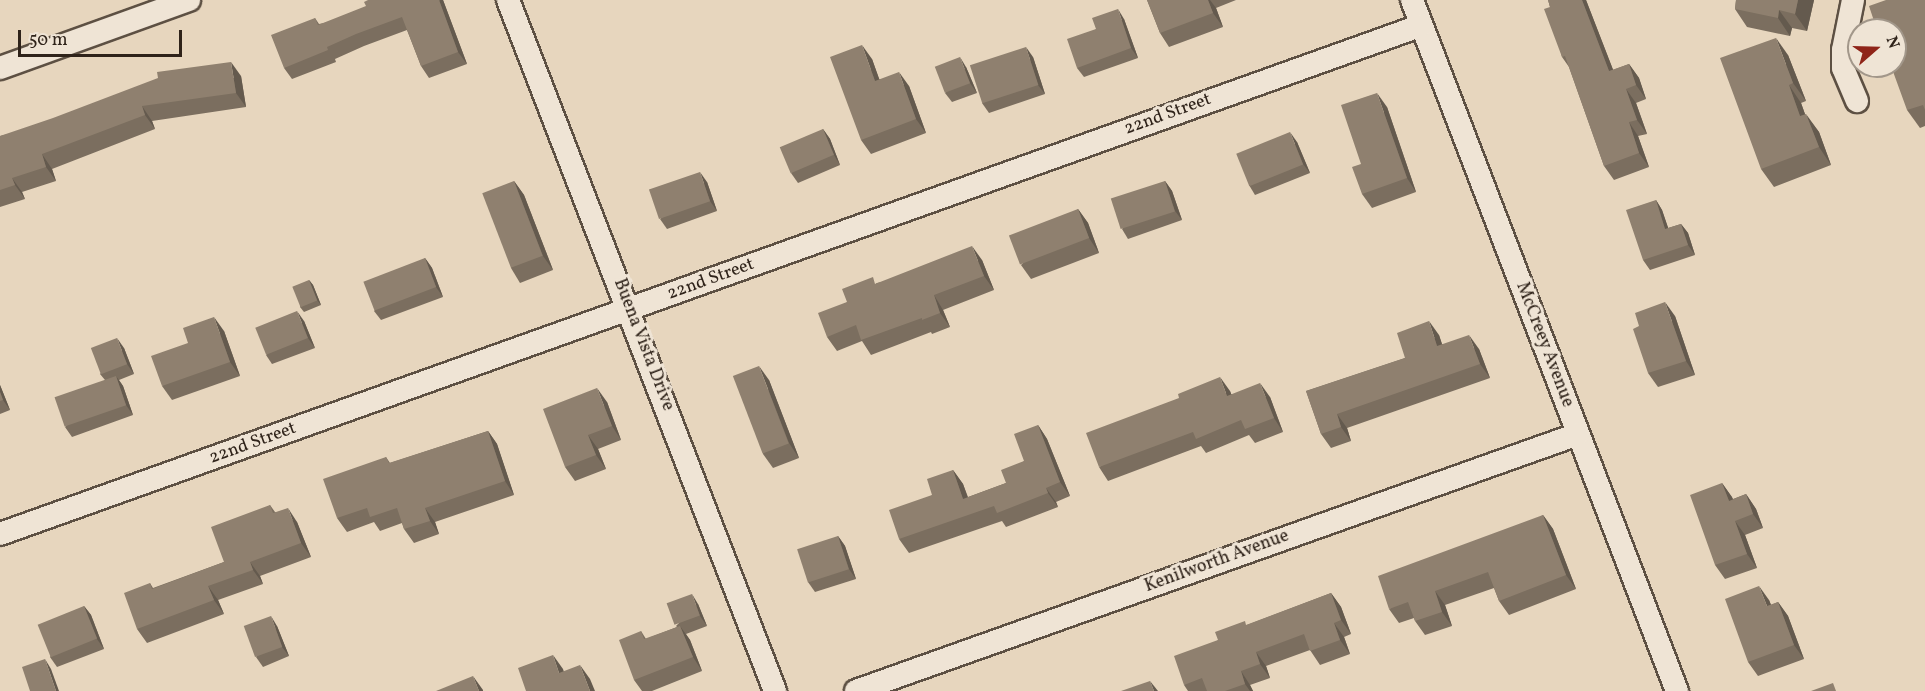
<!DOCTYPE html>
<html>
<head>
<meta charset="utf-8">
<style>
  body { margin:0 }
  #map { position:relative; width:1925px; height:691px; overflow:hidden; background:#e7d6be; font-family:Vollkorn,serif }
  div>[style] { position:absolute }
  .roads { filter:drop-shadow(2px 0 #5d5043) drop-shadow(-2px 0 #5d5043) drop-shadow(0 2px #5d5043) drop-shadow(0 -2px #5d5043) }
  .minor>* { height:22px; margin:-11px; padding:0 11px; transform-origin:11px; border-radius:11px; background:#efe4d5 }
  .wall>* { inset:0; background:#7b6e5f }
  .shaded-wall>* { inset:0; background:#645a4e }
  .building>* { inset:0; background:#8f806f; transform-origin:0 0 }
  span { translate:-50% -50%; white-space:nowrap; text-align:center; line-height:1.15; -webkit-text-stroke:6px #efe4d5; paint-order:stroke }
  .street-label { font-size:18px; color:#2f231a }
  .north { position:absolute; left:1847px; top:18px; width:60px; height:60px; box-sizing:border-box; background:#efe4d5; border:2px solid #a2978a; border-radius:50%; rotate:70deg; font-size:16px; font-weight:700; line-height:24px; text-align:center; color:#2f231a }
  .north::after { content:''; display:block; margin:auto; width:21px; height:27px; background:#8f2418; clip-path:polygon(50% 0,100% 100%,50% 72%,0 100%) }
  .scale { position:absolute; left:18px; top:30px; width:164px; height:27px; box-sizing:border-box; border:3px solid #2f231a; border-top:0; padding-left:8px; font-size:18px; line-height:21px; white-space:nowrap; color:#2f231a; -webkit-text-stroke:4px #efe4d5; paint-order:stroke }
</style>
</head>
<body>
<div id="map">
  <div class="roads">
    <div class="minor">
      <div style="left:508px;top:0;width:741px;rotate:68.87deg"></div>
      <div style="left:1412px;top:0;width:740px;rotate:69.02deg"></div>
      <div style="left:1853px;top:0;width:51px;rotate:101.3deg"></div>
      <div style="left:1843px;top:50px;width:18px;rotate:90deg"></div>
      <div style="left:1843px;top:68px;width:36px;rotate:67deg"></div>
      <div style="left:0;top:68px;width:201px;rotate:-19.8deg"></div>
      <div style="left:0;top:534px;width:1510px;rotate:-19.69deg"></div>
      <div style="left:856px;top:691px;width:766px;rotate:-19.59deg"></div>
    </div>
  </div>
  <div class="wall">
    <div style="clip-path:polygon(443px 0,467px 64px,429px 78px,421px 66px,407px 30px,364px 46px,335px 59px,336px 62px,292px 79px,284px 68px,315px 18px,319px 24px)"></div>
    <div style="clip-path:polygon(1147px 0,1236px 0,1216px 8px,1223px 27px,1169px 47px,1160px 33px)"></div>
    <div style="clip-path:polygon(1548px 0,1586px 0,1613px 70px,1629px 64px,1639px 78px,1646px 99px,1636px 103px,1647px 134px,1638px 136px,1649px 167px,1614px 180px,1604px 166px,1569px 67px,1562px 57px,1550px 7px)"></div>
    <div style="clip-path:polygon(1736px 0,1814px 0,1807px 31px,1792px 28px,1790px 36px,1747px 27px,1735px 9px)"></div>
    <div style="clip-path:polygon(1925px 0,1925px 126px,1920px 128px,1907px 110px)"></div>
    <div style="clip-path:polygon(1124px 19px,1138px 58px,1084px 77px,1077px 68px,1096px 29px)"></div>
    <div style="clip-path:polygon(1788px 55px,1806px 101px,1801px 103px,1805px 114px,1819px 132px,1831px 165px,1774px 187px,1761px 169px)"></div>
    <div style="clip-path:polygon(1033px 57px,1045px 94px,989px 113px,982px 103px)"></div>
    <div style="clip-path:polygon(872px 59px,879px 79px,909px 86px,926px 133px,871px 154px,861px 140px)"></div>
    <div style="clip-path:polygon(966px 67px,977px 93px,952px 102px,945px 93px)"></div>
    <div style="clip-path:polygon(241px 76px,246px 107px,152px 121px,155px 129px,52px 169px,56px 181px,22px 192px,25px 199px,0 207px,0 136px)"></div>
    <div style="clip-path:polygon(1387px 107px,1416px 192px,1372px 208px,1362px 194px,1361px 164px)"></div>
    <div style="clip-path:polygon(823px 129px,830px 139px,840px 165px,798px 183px,791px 173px)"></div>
    <div style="clip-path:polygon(1297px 142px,1310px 173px,1255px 195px,1249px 185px)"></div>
    <div style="clip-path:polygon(514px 181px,524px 195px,553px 270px,520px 283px,511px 268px)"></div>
    <div style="clip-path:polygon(1165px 181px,1172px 191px,1182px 220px,1128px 239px,1122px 229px)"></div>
    <div style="clip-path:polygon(707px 182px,717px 211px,667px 229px,660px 219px)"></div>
    <div style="clip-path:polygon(1656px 200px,1662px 210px,1668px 228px,1681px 224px,1688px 233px,1695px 255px,1650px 270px,1643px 260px)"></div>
    <div style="clip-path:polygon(1078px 209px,1088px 223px,1099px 253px,1031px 279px,1021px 265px)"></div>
    <div style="clip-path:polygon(425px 258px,432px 268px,443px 297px,381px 320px,374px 311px)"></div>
    <div style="clip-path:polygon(982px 260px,994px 290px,943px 310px,950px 327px,932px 334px,931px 332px,871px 355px,862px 341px,837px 351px,827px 337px,847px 302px,877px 283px)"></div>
    <div style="clip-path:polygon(309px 280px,313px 285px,321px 305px,304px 312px,300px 307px)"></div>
    <div style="clip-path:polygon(1675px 316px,1695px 375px,1658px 387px,1648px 373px)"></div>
    <div style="clip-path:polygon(304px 321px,315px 348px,272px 364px,266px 355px)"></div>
    <div style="clip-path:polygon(224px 331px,240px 376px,172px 400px,162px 386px)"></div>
    <div style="clip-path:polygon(1439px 335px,1442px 344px,1479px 349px,1490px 378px,1347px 428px,1351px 441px,1331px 448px,1321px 434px,1306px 391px,1405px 358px)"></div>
    <div style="clip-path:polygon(124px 348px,134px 374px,119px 380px,123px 386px,133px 415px,72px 437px,65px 427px,105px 380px,100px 374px)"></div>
    <div style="clip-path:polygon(769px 380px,799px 458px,773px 468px,763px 454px)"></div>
    <div style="clip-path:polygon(0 385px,10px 410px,0 414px)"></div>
    <div style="clip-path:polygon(1230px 391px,1231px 394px,1270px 397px,1283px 432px,1255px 443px,1249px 435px,1206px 453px,1201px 446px,1108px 481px,1099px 467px)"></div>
    <div style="clip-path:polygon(607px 402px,621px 440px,598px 449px,606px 469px,575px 481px,565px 467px)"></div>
    <div style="clip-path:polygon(1038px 425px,1047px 439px,1070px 496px,1056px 502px,1058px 507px,1006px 527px,1002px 521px,909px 553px,899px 539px,932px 495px,953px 470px,963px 484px,968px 497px,1006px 483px,1024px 461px)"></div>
    <div style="clip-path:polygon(488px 431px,497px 444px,514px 495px,435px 522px,439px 534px,414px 543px,404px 529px,402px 523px,380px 531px,374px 522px,347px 532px,337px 518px,386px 457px,390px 463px)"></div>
    <div style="clip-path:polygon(1722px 483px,1733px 499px,1746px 494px,1756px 509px,1763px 528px,1745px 535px,1757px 568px,1725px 579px,1715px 565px)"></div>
    <div style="clip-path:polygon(270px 505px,275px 512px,297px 522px,311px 557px,260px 576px,263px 584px,218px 600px,224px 614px,147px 643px,137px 629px,150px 583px,153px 588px,224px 562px)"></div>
    <div style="clip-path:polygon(1543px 515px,1553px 529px,1576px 589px,1509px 615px,1499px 601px,1494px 588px,1445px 605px,1452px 626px,1425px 635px,1415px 621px,1414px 618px,1399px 623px,1389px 609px)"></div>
    <div style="clip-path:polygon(838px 536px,845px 546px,856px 579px,815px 592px,808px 582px)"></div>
    <div style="clip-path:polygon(1331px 593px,1341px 607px,1351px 634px,1344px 637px,1350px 654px,1320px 665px,1310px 650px,1266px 666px,1270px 678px,1250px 685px,1253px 691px,1188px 691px,1184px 685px,1218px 640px,1247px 625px)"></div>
    <div style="clip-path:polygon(1769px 600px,1771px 605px,1778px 602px,1788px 616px,1804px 659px,1758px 676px,1748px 662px)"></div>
    <div style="clip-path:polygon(698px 604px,707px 626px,686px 634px,690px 640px,702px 671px,652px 691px,642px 691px,634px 680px,641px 631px,646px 639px,677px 627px,676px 626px)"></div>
    <div style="clip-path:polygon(84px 606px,91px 615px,104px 649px,57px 667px,50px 657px)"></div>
    <div style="clip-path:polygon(277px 626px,289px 656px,263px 667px,256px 657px)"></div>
  </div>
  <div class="shaded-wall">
    <div style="clip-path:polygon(439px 0,443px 0,467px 64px,458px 52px)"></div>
    <div style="clip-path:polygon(1208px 0,1210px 0,1216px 8px,1223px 27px,1213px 13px)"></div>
    <div style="clip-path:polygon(1582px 0,1586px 0,1619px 85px,1609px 71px)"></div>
    <div style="clip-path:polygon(1798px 0,1814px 0,1807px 31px,1795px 14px)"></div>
    <div style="clip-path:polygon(1118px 9px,1124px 19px,1138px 58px,1131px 48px)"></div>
    <div style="clip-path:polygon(1779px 10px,1792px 28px,1790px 36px,1778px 18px)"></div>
    <div style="clip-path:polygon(1776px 38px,1788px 55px,1806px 101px,1793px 83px)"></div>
    <div style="clip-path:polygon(862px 45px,872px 59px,885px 95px,875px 81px)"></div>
    <div style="clip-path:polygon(1026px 47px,1033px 57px,1045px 94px,1038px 85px)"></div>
    <div style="clip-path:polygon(960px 57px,966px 67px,977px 93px,970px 83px)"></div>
    <div style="clip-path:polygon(231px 62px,241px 76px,246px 107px,236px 93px)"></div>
    <div style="clip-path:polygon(1629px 64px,1639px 78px,1646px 99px,1636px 85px)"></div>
    <div style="clip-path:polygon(899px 72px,909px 86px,926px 133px,916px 119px)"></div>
    <div style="clip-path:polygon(1789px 85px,1801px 103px,1812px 134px,1800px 116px)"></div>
    <div style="clip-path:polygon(1626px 89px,1636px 103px,1647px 134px,1637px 120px)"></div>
    <div style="clip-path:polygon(1377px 93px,1387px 107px,1416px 192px,1407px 178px)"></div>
    <div style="clip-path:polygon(142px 106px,152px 121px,155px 129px,145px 115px)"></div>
    <div style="clip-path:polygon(1806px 114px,1819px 132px,1831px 165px,1819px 147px)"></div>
    <div style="clip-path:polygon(1629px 122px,1638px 136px,1649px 167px,1639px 153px)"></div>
    <div style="clip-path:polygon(823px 129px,830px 139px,840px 165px,834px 155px)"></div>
    <div style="clip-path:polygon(1290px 132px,1297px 142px,1310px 173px,1303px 164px)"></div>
    <div style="clip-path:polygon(42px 154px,52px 169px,56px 181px,46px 167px)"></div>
    <div style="clip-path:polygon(700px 172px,707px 182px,717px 211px,710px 201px)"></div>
    <div style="clip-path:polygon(12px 178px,22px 192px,25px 199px,15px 185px)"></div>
    <div style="clip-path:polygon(514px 181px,524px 195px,553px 270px,543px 256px)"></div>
    <div style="clip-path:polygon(1165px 181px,1172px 191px,1182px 220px,1175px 211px)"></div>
    <div style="clip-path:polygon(1656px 200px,1662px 210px,1672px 239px,1665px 229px)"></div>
    <div style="clip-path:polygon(1078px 209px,1088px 223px,1099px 253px,1089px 238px)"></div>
    <div style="clip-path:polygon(1681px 224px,1688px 233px,1695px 255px,1688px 245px)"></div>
    <div style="clip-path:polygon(972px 246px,982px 260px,994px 290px,984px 276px)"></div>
    <div style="clip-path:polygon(425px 258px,432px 268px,443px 297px,436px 287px)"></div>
    <div style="clip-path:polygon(309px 280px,313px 285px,321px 305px,317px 300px)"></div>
    <div style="clip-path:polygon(934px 295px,943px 310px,950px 327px,940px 313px)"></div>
    <div style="clip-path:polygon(1665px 302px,1675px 316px,1695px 375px,1686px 361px)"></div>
    <div style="clip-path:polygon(297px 311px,304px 321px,315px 348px,308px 338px)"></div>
    <div style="clip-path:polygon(214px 317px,224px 331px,240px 376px,230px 362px)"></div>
    <div style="clip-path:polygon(1429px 321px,1439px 335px,1447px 360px,1437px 346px)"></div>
    <div style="clip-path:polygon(1469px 335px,1479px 349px,1490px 378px,1480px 364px)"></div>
    <div style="clip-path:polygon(117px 338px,124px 348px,134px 374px,127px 364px)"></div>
    <div style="clip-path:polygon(759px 366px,769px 380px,799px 458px,789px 443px)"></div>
    <div style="clip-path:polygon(116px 376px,123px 386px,133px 415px,126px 405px)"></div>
    <div style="clip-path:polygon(1220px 377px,1230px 391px,1237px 410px,1227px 396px)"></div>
    <div style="clip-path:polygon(1260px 383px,1270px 397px,1283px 432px,1274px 418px)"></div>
    <div style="clip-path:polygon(0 385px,10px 410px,3px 400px,0 392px)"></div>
    <div style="clip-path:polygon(597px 388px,607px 402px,621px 440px,612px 426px)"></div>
    <div style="clip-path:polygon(1337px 414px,1347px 428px,1351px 441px,1341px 427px)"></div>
    <div style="clip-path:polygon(1038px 425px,1047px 439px,1070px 496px,1060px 482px)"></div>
    <div style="clip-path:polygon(488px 431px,497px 444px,514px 495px,505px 481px)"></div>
    <div style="clip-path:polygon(588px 435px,598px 449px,606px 469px,596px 455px)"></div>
    <div style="clip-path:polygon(953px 470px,963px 484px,973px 513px,963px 499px)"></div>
    <div style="clip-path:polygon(1722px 483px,1732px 497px,1739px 515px,1729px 501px)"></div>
    <div style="clip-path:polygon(1046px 488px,1056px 502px,1058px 507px,1048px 493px)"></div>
    <div style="clip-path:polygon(1746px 494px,1756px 509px,1763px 528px,1753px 514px)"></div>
    <div style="clip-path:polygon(288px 508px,297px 522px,311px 557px,301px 543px)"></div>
    <div style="clip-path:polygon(425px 508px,435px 522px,439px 534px,430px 521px)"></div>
    <div style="clip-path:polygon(1543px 515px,1553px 529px,1576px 589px,1566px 575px)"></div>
    <div style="clip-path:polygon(1735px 521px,1745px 535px,1757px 568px,1747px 554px)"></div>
    <div style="clip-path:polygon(838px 536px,845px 546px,856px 579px,849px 569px)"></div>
    <div style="clip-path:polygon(250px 562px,260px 576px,263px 584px,253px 570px)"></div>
    <div style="clip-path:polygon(208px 586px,218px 600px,224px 614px,214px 600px)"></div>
    <div style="clip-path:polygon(1759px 586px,1769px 600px,1777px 620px,1767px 606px)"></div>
    <div style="clip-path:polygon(1435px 591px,1445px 605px,1452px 626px,1442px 612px)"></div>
    <div style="clip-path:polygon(1331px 593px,1341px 607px,1351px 634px,1341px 620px)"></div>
    <div style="clip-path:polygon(692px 594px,698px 604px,707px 626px,700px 616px)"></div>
    <div style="clip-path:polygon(1778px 602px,1788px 616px,1804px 659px,1794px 645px)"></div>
    <div style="clip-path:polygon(84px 606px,91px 615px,104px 649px,97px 639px)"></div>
    <div style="clip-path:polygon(271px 616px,277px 626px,289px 656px,282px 647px)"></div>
    <div style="clip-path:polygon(1334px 623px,1344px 637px,1350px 654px,1340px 640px)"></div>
    <div style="clip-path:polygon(680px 626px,690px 640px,702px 671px,693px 657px)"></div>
    <div style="clip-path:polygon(1256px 652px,1266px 666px,1270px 678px,1260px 664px)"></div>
    <div style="clip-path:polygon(553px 655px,563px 669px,569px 687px,559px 673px)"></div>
    <div style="clip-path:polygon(45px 659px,51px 669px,59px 691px,56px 691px)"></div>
    <div style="clip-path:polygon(580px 665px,590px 679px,595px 691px,590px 691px)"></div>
    <div style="clip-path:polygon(1241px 671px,1250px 685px,1253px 691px,1250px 691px,1245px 684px)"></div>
    <div style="clip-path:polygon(473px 676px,483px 690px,483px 691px,479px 691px)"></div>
    <div style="clip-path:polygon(1150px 681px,1158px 691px,1154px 691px)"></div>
  </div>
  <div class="building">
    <div style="clip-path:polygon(368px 0,439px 0,458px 52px,421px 66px,402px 17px,356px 34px,327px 47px,328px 50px,284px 68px,271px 35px,315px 18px,318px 25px,366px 6px,364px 2px)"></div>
    <div style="clip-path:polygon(1147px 0,1208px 0,1213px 13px,1160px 33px)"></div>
    <div style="clip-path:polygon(1548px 0,1582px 0,1609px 71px,1629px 64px,1636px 85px,1626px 89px,1637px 120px,1629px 122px,1639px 153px,1604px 166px,1565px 56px,1562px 57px,1544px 9px,1550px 7px)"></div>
    <div style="clip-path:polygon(1736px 0,1798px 0,1795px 14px,1779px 10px,1778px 18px,1735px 9px)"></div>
    <div style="clip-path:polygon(1886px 0,1925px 0,1925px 110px,1923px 105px,1907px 110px,1891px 66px,1895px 66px,1895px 30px,1877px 30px,1869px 6px)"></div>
    <div style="clip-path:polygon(1118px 9px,1131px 48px,1077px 68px,1067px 39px,1096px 29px,1092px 18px)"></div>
    <div style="clip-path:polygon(1776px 38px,1793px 83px,1789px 85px,1800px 116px,1806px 114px,1819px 147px,1761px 169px,1720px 58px)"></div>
    <div style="clip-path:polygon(862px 45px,875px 81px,899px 72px,916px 119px,861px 140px,830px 57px)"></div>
    <div style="left:1026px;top:47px;width:40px;height:59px;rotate:72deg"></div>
    <div style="left:960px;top:57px;width:28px;height:27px;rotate:69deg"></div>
    <div style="clip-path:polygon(231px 62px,236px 93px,142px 106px,145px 115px,42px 154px,46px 167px,12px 178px,15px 185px,0 190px,0 136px,53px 118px,158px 78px,157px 72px)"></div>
    <div style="clip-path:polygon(1377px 93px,1407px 178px,1362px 194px,1352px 167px,1361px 164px,1341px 105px)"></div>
    <div style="left:823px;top:129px;width:28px;height:47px;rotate:67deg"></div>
    <div style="left:1290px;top:132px;width:35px;height:58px;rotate:68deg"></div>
    <div style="left:700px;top:172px;width:31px;height:54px;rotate:71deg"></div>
    <div style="left:514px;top:181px;width:80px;height:34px;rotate:69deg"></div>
    <div style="left:1165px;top:181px;width:32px;height:57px;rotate:72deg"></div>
    <div style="clip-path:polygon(1656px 200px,1665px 229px,1681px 224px,1688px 245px,1643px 260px,1626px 210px)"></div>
    <div style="left:1078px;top:209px;width:31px;height:74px;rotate:69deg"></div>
    <div style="clip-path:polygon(972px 246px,984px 276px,934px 295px,940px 313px,922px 320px,922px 318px,861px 340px,856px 325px,827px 337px,818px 313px,847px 302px,842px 289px,873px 277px,875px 284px)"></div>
    <div style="left:425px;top:258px;width:31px;height:66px;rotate:69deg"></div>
    <div style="left:309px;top:280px;width:22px;height:18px;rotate:68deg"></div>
    <div style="clip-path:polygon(1665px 302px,1686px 361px,1648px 373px,1633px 329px,1639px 326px,1635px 313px)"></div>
    <div style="left:297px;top:311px;width:29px;height:45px;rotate:68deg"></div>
    <div style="clip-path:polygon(214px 317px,230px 362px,162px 386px,151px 356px,188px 343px,183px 328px)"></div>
    <div style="clip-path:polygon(1429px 321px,1437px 346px,1469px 335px,1480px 364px,1337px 414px,1341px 427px,1321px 434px,1306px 391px,1405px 358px,1397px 333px)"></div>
    <div style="left:117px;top:338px;width:28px;height:28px;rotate:69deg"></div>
    <div style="left:759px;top:366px;width:83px;height:28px;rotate:69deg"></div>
    <div style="left:116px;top:376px;width:31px;height:65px;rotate:71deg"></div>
    <div style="clip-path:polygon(1220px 377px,1227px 396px,1260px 383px,1274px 418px,1245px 429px,1241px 420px,1196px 439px,1193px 432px,1099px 467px,1086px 433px,1179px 398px,1178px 394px)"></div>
    <div style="clip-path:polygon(597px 388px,612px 426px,588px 435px,596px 455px,565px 467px,543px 409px)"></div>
    <div style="clip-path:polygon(0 392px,3px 400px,0 401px)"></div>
    <div style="clip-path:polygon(1038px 425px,1060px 482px,1046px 488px,1048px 493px,997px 513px,994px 506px,899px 539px,889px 510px,932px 495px,927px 479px,953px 470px,963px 499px,1006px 483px,1001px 470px,1024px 461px,1014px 434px)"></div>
    <div style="clip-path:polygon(488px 431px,505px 481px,425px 508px,430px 521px,404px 529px,397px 508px,370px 517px,367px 508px,337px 518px,323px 479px,386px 457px,389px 463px)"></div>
    <div style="clip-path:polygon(1722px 483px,1729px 501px,1746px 494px,1753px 514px,1735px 521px,1747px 554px,1715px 565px,1690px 495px)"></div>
    <div style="clip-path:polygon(270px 505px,273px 513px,288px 508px,301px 543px,250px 562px,253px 570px,208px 586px,214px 600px,137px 629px,124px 593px,150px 583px,152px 589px,224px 562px,211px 527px)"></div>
    <div style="clip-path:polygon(1543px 515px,1566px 575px,1499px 601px,1488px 572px,1435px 591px,1442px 612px,1415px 621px,1408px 602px,1389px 609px,1378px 576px)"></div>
    <div style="left:838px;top:536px;width:35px;height:43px;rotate:72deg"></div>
    <div style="clip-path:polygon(1759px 586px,1767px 606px,1778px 602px,1794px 645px,1748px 662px,1725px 599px)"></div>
    <div style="clip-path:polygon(1331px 593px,1341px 620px,1334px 623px,1340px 640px,1310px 651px,1304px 634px,1256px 652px,1260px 664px,1241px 671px,1245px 684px,1225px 691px,1207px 691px,1202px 678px,1184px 685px,1174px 656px,1218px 640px,1215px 632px,1245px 621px,1246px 625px)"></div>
    <div style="left:692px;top:594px;width:23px;height:27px;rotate:70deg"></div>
    <div style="left:84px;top:606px;width:35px;height:50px;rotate:68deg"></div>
    <div style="left:271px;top:616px;width:33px;height:29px;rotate:70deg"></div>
    <div style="clip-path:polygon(680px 626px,693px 657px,634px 680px,619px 640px,641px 631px,644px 639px)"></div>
    <div style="clip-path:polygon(553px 655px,559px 673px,580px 665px,590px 691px,526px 691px,518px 668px)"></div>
    <div style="clip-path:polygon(45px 659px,56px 691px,30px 691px,22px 667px)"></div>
    <div style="clip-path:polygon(473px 676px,479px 691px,436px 691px)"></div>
    <div style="clip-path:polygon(1150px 681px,1154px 691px,1121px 691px)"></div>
    <div style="clip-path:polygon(1833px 683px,1836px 691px,1811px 691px)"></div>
  </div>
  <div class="street-label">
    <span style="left:1168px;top:115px;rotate:-20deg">22nd Street</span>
    <span style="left:711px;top:280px;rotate:-20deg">22nd Street</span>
    <span style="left:643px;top:345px;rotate:69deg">Buena Vista Drive</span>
    <span style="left:1544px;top:345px;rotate:69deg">McCreey Avenue</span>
    <span style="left:253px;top:444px;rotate:-20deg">22nd Street</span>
    <span style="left:1217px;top:562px;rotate:-20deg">Kenilworth Avenue</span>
  </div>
  <div class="north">N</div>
  <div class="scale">50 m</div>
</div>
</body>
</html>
